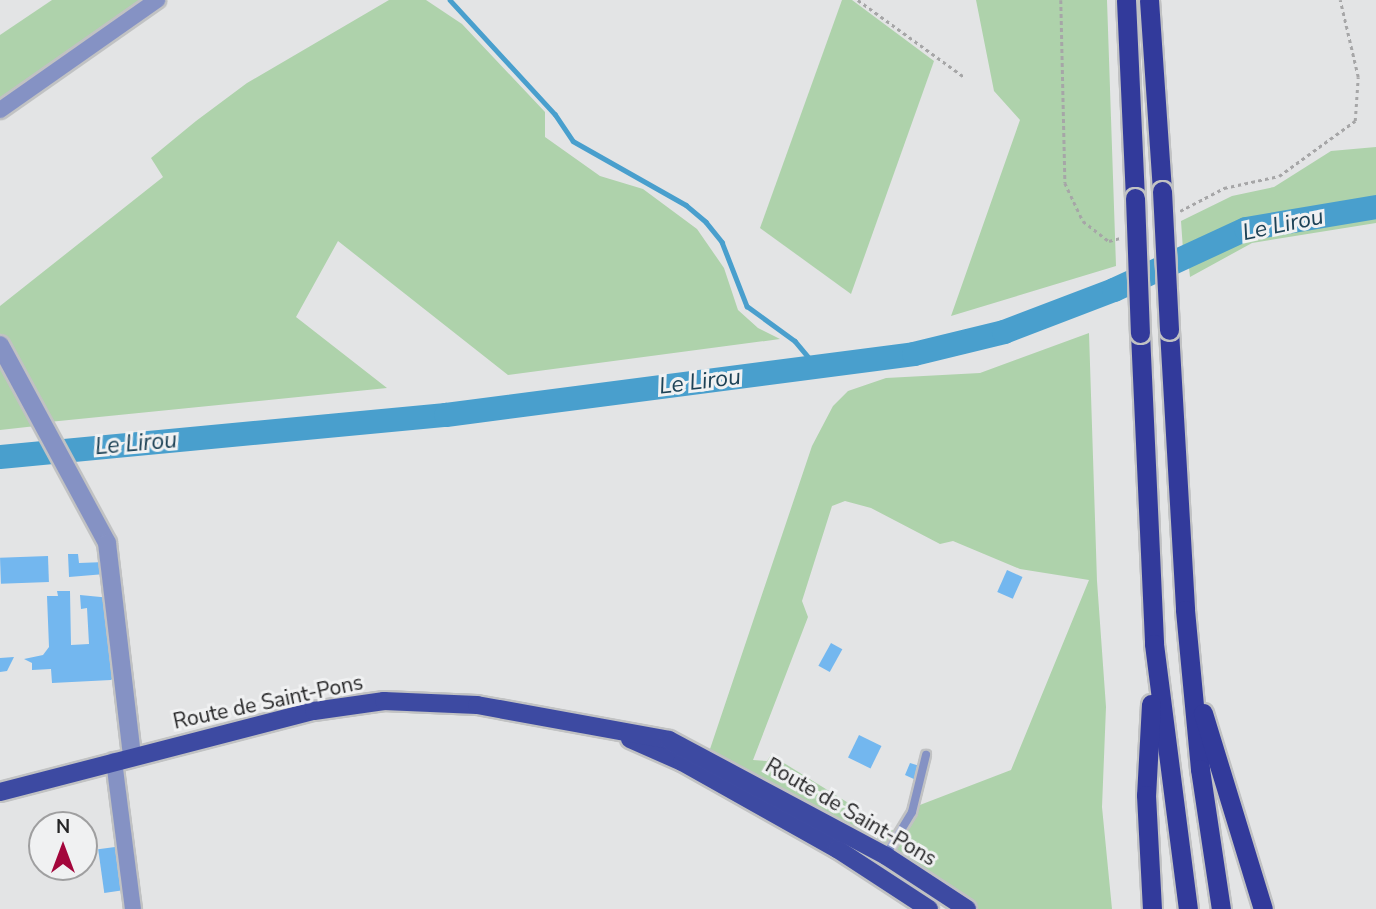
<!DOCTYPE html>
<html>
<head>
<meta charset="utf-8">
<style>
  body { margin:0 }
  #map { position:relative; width:1376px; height:909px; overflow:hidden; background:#e3e4e5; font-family:"Nunito Sans",sans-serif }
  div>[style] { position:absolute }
  .green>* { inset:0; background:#aed2ab }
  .stream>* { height:4.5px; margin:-2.25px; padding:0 2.25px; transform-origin:2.25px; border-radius:2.25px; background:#499fcd }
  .river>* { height:24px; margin:-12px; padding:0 12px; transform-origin:12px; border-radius:12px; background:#499fcd }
  .building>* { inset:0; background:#73b7ef; transform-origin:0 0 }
  .path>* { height:2.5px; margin-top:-1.25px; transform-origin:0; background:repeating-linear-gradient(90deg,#a6a6a7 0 3.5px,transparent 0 7px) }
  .roads { filter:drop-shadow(2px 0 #c1c2c3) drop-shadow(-2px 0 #c1c2c3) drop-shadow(0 2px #c1c2c3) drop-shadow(0 -2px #c1c2c3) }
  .service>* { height:8px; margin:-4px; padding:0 4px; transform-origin:4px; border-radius:4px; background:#8592c4 }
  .minor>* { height:16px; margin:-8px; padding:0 8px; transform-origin:8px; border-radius:8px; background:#8592c4 }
  .tertiary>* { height:18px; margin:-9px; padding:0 9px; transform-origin:9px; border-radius:9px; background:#8592c4 }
  .primary>* { height:18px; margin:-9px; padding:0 9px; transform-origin:9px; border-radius:9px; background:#3d4aa2 }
  .trunk>* { height:19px; margin:-9.5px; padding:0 9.5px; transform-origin:9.5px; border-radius:9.5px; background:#323a9b }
  .bridges { filter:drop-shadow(2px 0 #c1c2c3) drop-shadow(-2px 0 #c1c2c3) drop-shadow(0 2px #c1c2c3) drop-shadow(0 -2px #c1c2c3) }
  .trunk-bridge>* { height:19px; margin:-9.5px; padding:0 9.5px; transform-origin:9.5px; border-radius:9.5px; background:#323a9b }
  span { translate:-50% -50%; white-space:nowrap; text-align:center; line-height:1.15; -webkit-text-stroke:6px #f0f1f2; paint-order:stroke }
  .street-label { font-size:21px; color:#252526 }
  .water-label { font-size:23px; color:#1d4256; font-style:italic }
  .north { position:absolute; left:28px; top:811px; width:70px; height:70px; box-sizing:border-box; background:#f0f1f2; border:2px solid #9f9fa0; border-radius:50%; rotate:0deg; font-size:19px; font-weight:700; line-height:28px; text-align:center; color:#252526 }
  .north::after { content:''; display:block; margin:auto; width:24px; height:32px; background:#a3063b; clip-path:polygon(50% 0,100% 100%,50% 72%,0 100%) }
</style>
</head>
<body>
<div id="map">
  <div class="green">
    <div style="clip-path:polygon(52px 0,148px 0,0 104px,0 35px)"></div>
    <div style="clip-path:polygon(389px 0,426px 0,462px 24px,545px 112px,545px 137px,600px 176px,643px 189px,697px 229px,724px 268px,738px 310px,758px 328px,780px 339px,508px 375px,338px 241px,296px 317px,387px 388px,49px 422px,0 336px,0 306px,163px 177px,151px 158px,196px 121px,247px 83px)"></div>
    <div style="clip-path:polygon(842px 0,852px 0,934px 61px,851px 294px,760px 228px)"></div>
    <div style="clip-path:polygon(976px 0,1107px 0,1116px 266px,951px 316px,1020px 120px,994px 91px)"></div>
    <div style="clip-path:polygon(1376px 147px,1376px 200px,1246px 225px,1183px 250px,1181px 221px,1232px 196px,1274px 187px,1331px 151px)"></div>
    <div style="clip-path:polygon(1376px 212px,1376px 223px,1252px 243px,1190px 277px,1188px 259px,1250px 233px)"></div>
    <div style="clip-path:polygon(evenodd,1089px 333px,1097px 581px,1106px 707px,1102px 807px,1112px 909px,974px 909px,709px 752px,812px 446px,833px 406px,848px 391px,886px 378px,980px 373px,1089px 333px,845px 501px,871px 508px,940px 544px,953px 541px,1020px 569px,1089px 580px,1011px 770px,912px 808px,900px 835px,771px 755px,767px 761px,753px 760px,808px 617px,802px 601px,832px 506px,845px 501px)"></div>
    <div style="clip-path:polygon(0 360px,36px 426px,0 430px)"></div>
  </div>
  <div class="stream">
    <div style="left:450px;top:0;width:155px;rotate:47.4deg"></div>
    <div style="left:555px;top:114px;width:32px;rotate:56deg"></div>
    <div style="left:573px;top:141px;width:130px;rotate:29.5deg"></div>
    <div style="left:686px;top:205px;width:26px;rotate:40deg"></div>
    <div style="left:706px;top:222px;width:26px;rotate:51deg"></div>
    <div style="left:722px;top:242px;width:69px;rotate:68.7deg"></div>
    <div style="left:747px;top:306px;width:59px;rotate:36.1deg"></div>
    <div style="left:795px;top:341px;width:31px;rotate:50deg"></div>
  </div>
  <div class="river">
    <div style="left:0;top:457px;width:448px;rotate:-5.4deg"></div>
    <div style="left:446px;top:415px;width:472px;rotate:-7.4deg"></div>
    <div style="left:914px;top:354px;width:93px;rotate:-13.7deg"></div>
    <div style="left:1004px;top:332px;width:118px;rotate:-20.9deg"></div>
    <div style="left:1114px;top:290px;width:145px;rotate:-24.8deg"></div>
    <div style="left:1246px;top:229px;width:132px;rotate:-9.6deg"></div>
  </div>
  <div class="building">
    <div style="clip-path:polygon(68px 554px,78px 554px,79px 563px,105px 562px,105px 574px,69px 577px)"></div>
    <div style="left:48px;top:556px;width:26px;height:48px;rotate:88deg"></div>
    <div style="left:1007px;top:570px;width:17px;height:24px;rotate:24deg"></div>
    <div style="clip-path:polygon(57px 591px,70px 591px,71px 645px,89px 644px,87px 608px,81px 609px,80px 595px,111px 598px,115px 676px,111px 680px,52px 683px,51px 669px,32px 670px,32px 663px,24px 659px,43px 655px,49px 647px,47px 596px,58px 596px)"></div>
    <div style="left:831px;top:643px;width:13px;height:26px;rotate:29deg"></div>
    <div style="clip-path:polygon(14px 657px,7px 671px,0 672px,0 658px)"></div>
    <div style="left:859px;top:735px;width:25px;height:25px;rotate:26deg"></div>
    <div style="clip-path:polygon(910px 763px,923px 767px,916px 780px,905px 775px)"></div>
    <div style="left:115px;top:847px;width:44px;height:17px;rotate:82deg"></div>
  </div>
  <div class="path">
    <div style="left:858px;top:0;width:130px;rotate:35.9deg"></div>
    <div style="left:1061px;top:0;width:183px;rotate:88.7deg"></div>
    <div style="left:1065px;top:183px;width:42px;rotate:64.7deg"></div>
    <div style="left:1083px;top:221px;width:33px;rotate:38deg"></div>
    <div style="left:1109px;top:241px;width:11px;rotate:-15deg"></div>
    <div style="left:1180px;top:211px;width:50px;rotate:-27.6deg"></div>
    <div style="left:1224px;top:188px;width:56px;rotate:-12.3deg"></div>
    <div style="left:1279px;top:176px;width:94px;rotate:-35.9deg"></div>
    <div style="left:1355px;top:121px;width:44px;rotate:-86.1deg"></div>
    <div style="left:1358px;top:77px;width:79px;rotate:-103.2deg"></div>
  </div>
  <div class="roads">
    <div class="service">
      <div style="left:886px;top:855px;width:50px;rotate:-58.8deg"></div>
      <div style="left:912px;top:812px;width:59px;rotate:-76.2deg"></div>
    </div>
    <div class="minor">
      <div style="left:0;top:110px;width:192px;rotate:-35deg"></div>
      <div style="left:114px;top:761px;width:149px;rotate:82.7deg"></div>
    </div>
    <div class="tertiary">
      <div style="left:0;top:345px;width:225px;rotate:61.6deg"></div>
      <div style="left:107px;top:543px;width:214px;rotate:83.3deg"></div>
    </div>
    <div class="primary">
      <div style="left:630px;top:739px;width:57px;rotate:23.9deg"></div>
      <div style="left:682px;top:762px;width:178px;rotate:29.3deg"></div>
      <div style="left:837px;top:849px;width:110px;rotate:33.1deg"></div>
      <div style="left:0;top:792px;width:324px;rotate:-14.5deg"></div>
      <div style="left:314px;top:711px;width:71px;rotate:-8.1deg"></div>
      <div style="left:384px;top:701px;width:93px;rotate:2.5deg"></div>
      <div style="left:477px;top:705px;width:195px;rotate:10.3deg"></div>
      <div style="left:669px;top:740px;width:246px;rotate:28.1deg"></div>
      <div style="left:886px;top:856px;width:97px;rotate:33.2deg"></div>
    </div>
    <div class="trunk">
      <div style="left:1126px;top:0;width:198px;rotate:87.4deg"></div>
      <div style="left:1149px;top:0;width:191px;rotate:86.1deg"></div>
      <div style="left:1169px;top:330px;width:280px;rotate:86.7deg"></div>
      <div style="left:1185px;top:610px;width:160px;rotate:84.6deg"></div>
      <div style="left:1200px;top:769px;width:142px;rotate:81.5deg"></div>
      <div style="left:1140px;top:333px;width:311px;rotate:87.4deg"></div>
      <div style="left:1154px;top:644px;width:267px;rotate:82.7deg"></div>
      <div style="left:1151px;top:704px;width:91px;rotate:93.1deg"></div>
      <div style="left:1146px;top:795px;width:114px;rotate:87deg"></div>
      <div style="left:1203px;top:713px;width:205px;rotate:73deg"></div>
    </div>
  </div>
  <div class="bridges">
    <div class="trunk-bridge">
      <div style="left:1162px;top:191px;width:139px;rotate:87.1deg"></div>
      <div style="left:1135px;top:198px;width:135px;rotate:87.9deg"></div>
    </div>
  </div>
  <div class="street-label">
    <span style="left:268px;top:702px;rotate:-12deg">Route de Saint-Pons</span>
    <span style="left:851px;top:812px;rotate:30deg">Route de Saint-Pons</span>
  </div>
  <div class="water-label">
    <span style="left:1283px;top:225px;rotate:-12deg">Le Lirou</span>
    <span style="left:700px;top:382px;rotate:-7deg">Le Lirou</span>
    <span style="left:136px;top:444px;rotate:-5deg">Le Lirou</span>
  </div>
  <div class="north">N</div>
</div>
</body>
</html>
